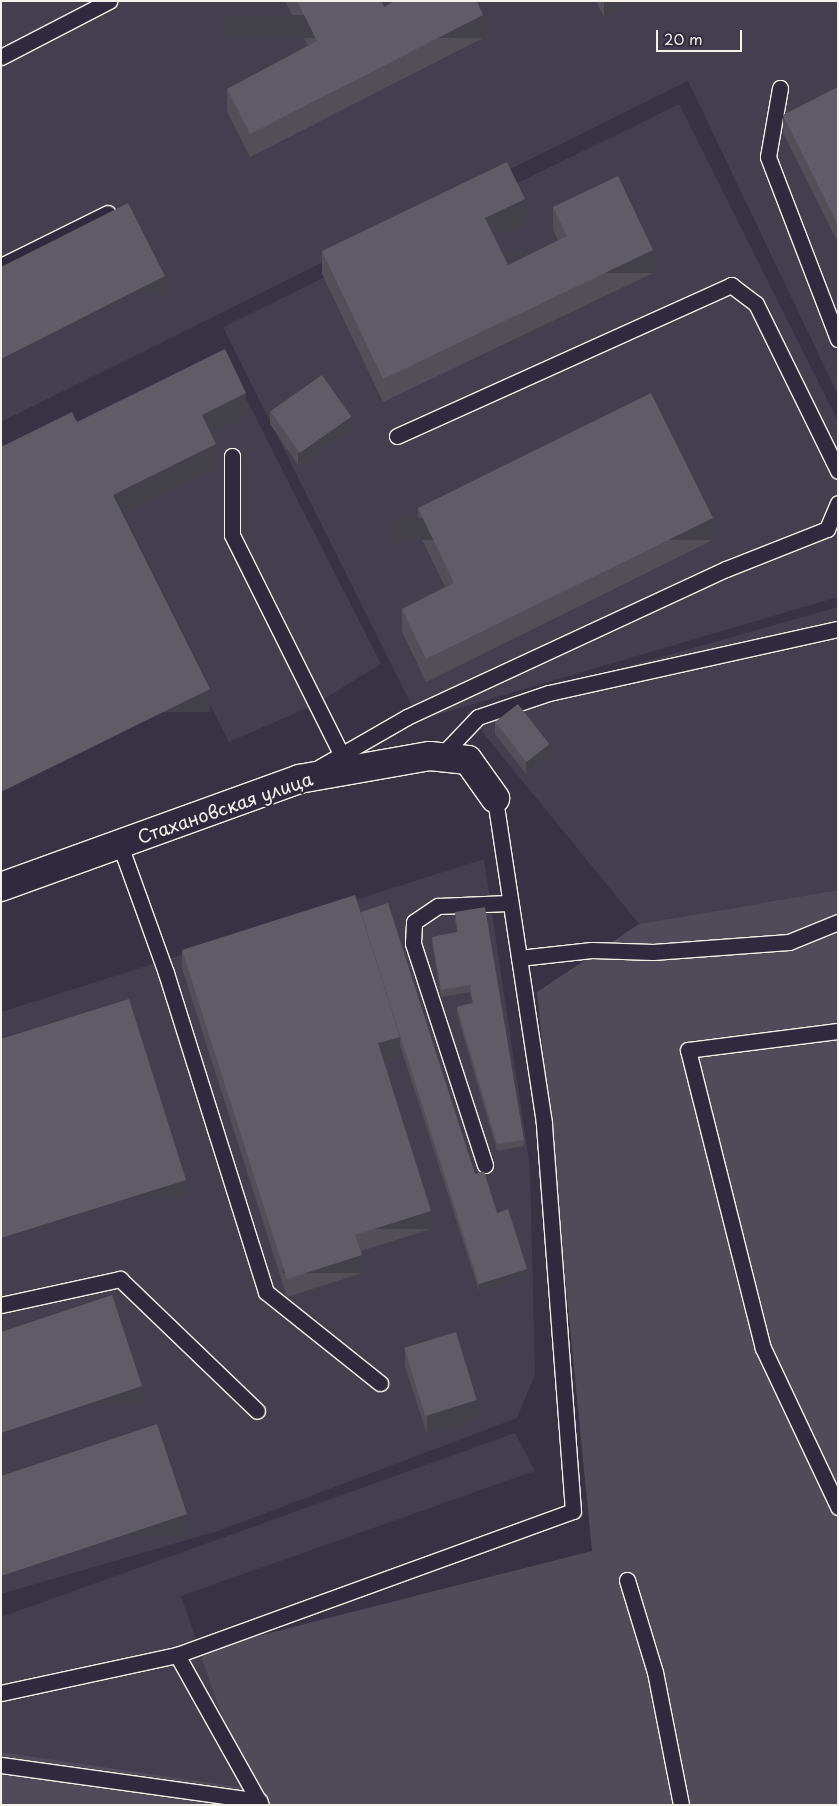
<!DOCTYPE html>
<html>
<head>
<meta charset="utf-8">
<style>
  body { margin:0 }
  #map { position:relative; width:839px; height:1806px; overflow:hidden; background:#373244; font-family:"Playpen Sans",sans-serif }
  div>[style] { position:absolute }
  .built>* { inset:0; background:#433f4e }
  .green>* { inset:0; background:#504b59 }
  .roads { filter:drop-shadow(1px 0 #f4f1e8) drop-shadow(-1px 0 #f4f1e8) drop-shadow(0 1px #f4f1e8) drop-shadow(0 -1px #f4f1e8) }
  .service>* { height:15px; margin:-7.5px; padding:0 7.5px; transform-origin:7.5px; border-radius:7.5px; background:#2f2a3d }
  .minor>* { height:28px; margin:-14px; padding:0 14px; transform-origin:14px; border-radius:14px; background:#2f2a3d }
  .wall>* { inset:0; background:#524f59 }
  .shaded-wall>* { inset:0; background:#424048; transform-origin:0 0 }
  .building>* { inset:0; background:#5f5c67; transform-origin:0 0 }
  span { translate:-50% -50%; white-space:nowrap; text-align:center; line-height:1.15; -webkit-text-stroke:4.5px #2f2a3d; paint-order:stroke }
  .street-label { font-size:18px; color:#f4f1e8 }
  .frame { position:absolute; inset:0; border:2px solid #f4f1e8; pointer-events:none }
  .scale { position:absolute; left:656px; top:30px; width:86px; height:22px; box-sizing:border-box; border:2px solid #f4f1e8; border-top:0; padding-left:6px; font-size:15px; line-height:18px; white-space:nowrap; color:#f4f1e8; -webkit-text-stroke:4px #2f2a3d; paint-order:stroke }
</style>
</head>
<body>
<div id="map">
  <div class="built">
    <div style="clip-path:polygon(1px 1px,838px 1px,838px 395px,688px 81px,1px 422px)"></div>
    <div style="clip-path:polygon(679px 104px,838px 421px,838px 597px,419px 720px,223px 327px)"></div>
    <div style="clip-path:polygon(225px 357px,381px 664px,314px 705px,229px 742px,72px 435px)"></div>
    <div style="clip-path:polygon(838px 607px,838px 890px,639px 924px,466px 712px)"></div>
    <div style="clip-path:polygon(484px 859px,530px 1167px,535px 1375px,517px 1418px,218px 1531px,1px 1594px,1px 1012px)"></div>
    <div style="clip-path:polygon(515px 1433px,535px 1471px,181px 1596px,248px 1788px,1px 1752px,1px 1617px)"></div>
  </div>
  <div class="green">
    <div style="clip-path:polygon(838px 890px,838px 1805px,1px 1805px,1px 1752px,248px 1788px,199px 1651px,592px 1551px,537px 992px,639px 924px)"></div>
  </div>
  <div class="roads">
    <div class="service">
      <div style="left:1px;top:57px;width:122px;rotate:-27.4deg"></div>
      <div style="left:780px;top:88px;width:70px;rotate:99.9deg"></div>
      <div style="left:768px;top:157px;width:195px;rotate:69deg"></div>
      <div style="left:1px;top:266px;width:119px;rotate:-26.4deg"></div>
      <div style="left:397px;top:436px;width:367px;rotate:-24.3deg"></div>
      <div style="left:731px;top:285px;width:31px;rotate:37deg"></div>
      <div style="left:756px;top:304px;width:186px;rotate:63.8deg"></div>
      <div style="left:232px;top:456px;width:79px;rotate:90deg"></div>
      <div style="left:232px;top:535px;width:247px;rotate:63.5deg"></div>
      <div style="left:440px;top:757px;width:55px;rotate:-46.5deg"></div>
      <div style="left:478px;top:717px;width:75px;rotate:-18.7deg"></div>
      <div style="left:549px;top:693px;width:296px;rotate:-12.5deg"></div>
      <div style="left:320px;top:767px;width:100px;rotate:-29.9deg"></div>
      <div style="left:407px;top:717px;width:352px;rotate:-24.9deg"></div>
      <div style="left:726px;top:569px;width:109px;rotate:-21.6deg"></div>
      <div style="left:827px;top:529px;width:28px;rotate:-67deg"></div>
      <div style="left:120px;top:845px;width:136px;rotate:70.2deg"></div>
      <div style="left:166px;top:973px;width:334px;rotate:72.6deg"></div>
      <div style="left:266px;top:1292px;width:146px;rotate:38.6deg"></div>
      <div style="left:519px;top:958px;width:73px;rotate:-6.3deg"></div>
      <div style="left:592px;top:950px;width:61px;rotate:1.9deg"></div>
      <div style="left:653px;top:952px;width:136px;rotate:-4.2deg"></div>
      <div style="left:789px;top:942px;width:53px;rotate:-22.2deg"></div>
      <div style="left:838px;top:1031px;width:151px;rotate:172.8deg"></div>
      <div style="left:688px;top:1050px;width:307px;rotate:75.9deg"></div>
      <div style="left:763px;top:1348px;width:176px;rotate:64.7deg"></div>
      <div style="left:485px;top:1165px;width:233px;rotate:-108deg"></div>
      <div style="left:413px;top:943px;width:21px;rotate:-87deg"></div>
      <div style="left:414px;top:922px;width:29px;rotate:-34deg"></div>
      <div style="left:438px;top:906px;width:70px;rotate:-2.5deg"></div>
      <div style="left:1px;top:1305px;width:122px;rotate:-12.3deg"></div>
      <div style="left:120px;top:1279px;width:190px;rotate:43.9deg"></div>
      <div style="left:627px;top:1580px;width:96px;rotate:73.1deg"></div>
      <div style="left:655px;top:1672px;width:136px;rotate:78.9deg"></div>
      <div style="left:177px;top:1655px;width:172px;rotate:60.8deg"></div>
      <div style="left:1px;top:1693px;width:180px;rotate:-12.2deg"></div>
      <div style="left:177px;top:1655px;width:421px;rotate:-20deg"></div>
      <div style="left:573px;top:1511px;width:389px;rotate:-94.3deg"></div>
      <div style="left:544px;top:1123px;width:329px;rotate:-98.6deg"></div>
      <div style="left:1px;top:1765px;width:261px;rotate:7.9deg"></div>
    </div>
    <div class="minor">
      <div style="left:1px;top:887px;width:317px;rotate:-19.9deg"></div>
      <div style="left:299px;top:779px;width:133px;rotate:-10deg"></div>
      <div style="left:430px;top:756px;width:38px;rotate:6deg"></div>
      <div style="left:468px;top:760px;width:47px;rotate:54.6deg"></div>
    </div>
  </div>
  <div class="wall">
    <div style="clip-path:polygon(285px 1px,381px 1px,384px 7px,483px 38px,250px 157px,227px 112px,227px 89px,308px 46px)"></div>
    <div style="clip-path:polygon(596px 1px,633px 1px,604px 17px)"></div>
    <div style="clip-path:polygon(838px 87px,838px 243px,783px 133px,783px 115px)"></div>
    <div style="clip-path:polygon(553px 207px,653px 273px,383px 402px,322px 274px,322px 251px,525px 222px,494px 236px,508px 265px,558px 241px,553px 230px)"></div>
    <div style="clip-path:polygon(270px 411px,351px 430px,298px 465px,270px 424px)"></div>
    <div style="clip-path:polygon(418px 508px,713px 540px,426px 682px,402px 632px,402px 609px,445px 587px,418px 531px)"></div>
    <div style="clip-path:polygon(495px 721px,549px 756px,526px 774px,495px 734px)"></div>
    <div style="clip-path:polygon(361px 912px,475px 1174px,497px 1213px,527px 1275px,479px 1291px,400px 1045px,400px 1055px,383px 1060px,431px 1229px,361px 1251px,362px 1273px,287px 1297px,182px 968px,182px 950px)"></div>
    <div style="clip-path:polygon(455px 912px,524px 1140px,524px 1146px,497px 1151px,457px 1014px,457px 1007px,472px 1003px,470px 992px,441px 997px,432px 943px,432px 937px,457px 932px,455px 919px)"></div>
    <div style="clip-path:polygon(405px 1349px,477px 1418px,427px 1434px,405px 1367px)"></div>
  </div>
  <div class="shaded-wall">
    <div style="clip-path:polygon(604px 1px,633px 1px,604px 17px)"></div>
    <div style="left:483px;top:15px;width:23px;height:262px;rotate:90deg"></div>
    <div style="clip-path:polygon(525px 199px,525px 222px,485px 241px,485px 218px)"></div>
    <div style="left:653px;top:250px;width:23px;height:299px;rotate:90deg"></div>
    <div style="left:165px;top:276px;width:18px;height:184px;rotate:90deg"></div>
    <div style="clip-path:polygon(246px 393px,246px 416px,202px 438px,202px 415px)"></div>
    <div style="clip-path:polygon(351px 417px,351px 430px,298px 465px,298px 452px)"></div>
    <div style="clip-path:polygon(216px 444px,216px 467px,113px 518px,113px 495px)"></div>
    <div style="left:713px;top:518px;width:22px;height:320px;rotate:90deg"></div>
    <div style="left:210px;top:689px;width:23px;height:233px;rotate:90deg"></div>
    <div style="clip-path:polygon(549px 744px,549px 756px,526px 774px,526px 761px)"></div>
    <div style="clip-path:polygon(400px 1037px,400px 1055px,378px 1062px,378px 1043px)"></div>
    <div style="left:186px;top:1180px;width:18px;height:194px;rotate:90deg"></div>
    <div style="left:431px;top:1211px;width:18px;height:80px;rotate:90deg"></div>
    <div style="left:362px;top:1255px;width:18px;height:79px;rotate:90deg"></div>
    <div style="clip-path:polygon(527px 1269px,527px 1275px,479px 1291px,479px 1284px)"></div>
    <div style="left:142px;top:1386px;width:18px;height:149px;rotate:90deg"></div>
    <div style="clip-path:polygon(477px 1400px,477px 1418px,427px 1434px,427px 1416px)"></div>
    <div style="left:187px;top:1514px;width:23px;height:196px;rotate:90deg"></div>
  </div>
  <div class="building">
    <div style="clip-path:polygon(297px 1px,381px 1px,384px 7px,395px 1px,477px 1px,483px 15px,250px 134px,227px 89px,317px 41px)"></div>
    <div style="clip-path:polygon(838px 87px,838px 225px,783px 115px)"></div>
    <div style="clip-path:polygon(507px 162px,525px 199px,485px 218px,508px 265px,567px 236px,553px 207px,618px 176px,653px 250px,383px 379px,322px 251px)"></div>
    <div style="clip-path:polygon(128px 203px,165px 276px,1px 359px,1px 267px)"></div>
    <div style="clip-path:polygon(225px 349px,246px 393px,202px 415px,216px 444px,113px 495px,210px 689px,1px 792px,1px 447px,72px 412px,77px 422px)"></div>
    <div style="left:322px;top:375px;width:51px;height:63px;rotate:55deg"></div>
    <div style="clip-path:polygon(651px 393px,713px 518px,426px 659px,402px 609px,454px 583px,418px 508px)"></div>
    <div style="left:518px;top:704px;width:51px;height:29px;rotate:52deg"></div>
    <div style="clip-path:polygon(355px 895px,400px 1037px,378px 1043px,431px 1211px,355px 1235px,362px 1255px,287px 1279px,182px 950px)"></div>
    <div style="clip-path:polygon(388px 903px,475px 1174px,484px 1171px,497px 1213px,508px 1209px,527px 1269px,479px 1284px,361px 912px)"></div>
    <div style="clip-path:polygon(485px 907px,524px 1140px,497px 1144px,457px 1007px,473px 1003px,470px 985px,441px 990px,432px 937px,458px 932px,455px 912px)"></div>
    <div style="clip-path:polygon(129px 999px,186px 1180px,1px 1238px,1px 1039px)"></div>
    <div style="clip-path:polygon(112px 1295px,142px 1386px,1px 1433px,1px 1332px)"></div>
    <div style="left:456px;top:1332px;width:71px;height:54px;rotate:73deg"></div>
    <div style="clip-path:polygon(157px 1424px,187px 1514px,1px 1576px,1px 1476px)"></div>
  </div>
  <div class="street-label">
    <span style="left:225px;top:808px;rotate:-19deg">Стахановская улица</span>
  </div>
  <div class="frame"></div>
  <div class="scale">20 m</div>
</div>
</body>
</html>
